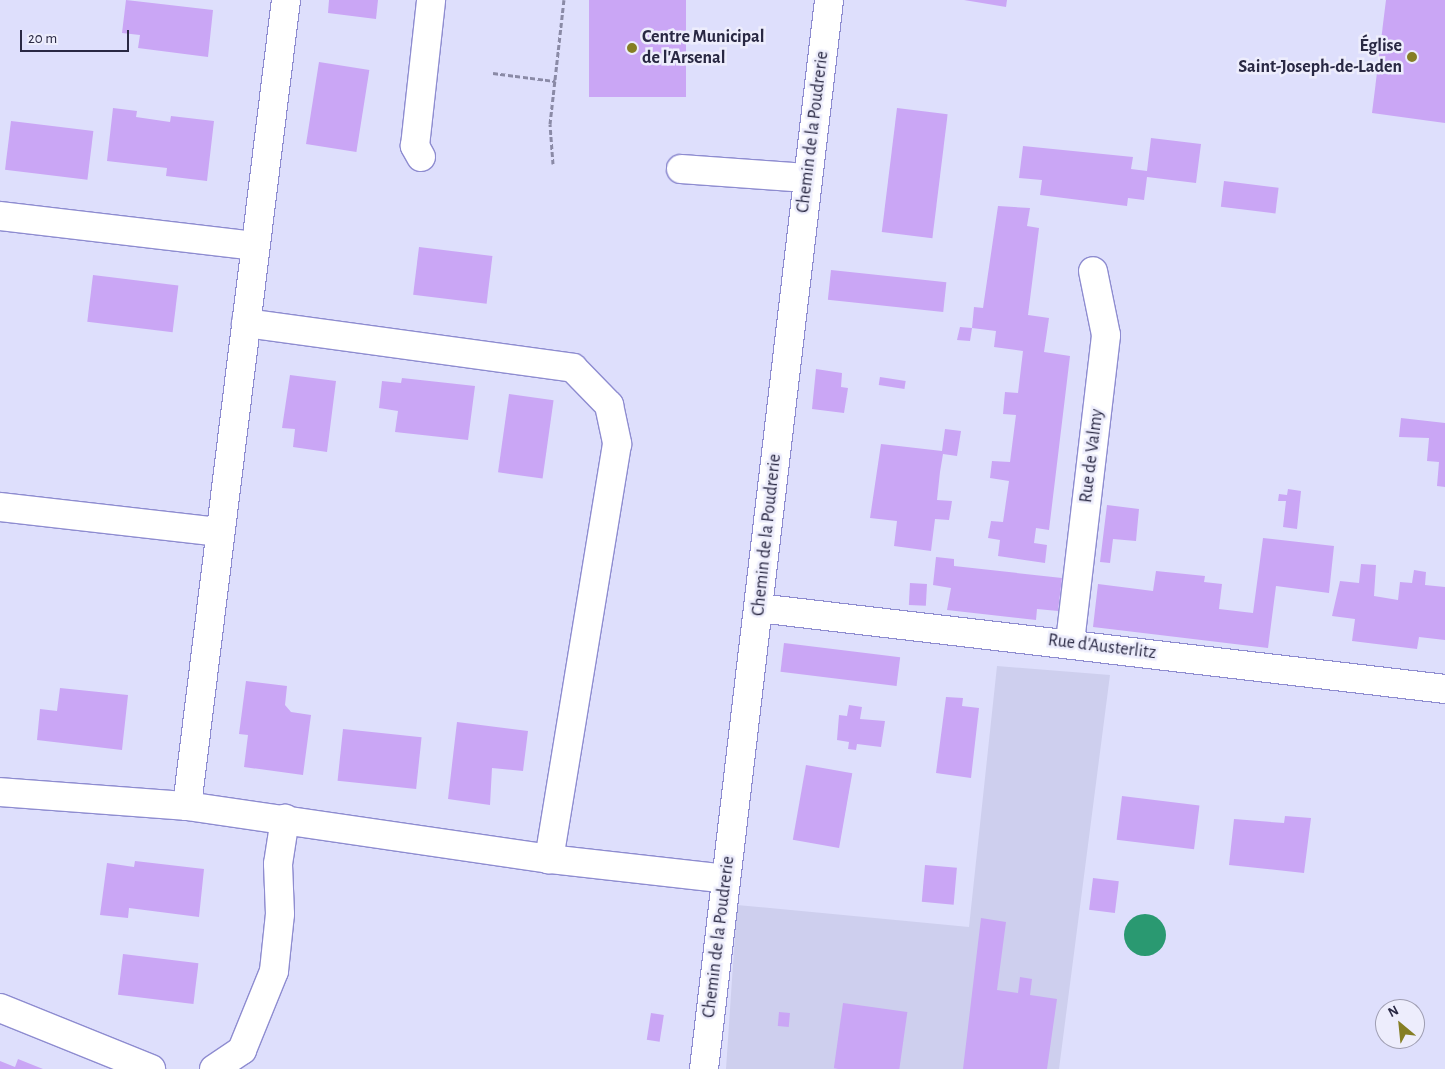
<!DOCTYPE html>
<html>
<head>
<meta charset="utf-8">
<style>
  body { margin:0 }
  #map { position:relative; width:1445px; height:1069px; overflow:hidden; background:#dedffc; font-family:"Alegreya Sans",sans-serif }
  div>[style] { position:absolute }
  .built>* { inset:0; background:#cecfee }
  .water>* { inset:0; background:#2a9971 }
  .round { border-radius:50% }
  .building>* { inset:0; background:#caa6f5; transform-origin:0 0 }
  .path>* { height:3px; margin-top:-1.5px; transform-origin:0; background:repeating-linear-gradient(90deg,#8a8aa6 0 5px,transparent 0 7.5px) }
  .roads { filter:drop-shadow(1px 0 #8e8cd0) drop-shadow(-1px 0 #8e8cd0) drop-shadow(0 1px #8e8cd0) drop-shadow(0 -1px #8e8cd0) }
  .minor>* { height:28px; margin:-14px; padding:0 14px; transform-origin:14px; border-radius:14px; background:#fff }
  .dots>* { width:14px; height:14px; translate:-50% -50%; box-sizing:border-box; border:2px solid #ededfc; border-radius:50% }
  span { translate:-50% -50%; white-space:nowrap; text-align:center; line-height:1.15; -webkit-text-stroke:5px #ededfc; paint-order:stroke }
  .poi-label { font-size:18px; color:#292843; font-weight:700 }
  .left { translate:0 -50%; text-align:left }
  .right { translate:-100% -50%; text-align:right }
  .street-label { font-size:18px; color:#292843 }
  .north { position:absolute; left:1375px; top:999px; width:50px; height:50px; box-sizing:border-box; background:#ededfc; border:1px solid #9f9eb2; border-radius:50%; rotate:332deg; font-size:14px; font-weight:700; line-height:20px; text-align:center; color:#292843 }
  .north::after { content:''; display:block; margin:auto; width:18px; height:22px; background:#857e24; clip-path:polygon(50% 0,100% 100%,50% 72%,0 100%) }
  .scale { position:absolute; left:20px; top:30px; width:109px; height:22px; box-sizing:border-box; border:2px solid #292843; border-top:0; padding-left:6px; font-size:15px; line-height:18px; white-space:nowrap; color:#292843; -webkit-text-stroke:4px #ededfc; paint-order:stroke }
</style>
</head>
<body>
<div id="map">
  <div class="built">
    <div style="clip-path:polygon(997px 666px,1110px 675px,1059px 1069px,726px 1069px,737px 905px,969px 927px)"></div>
  </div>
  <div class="water">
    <div class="round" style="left:1124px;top:914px;width:42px;height:42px"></div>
  </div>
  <div class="building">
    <div style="clip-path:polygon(126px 0,213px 10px,208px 57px,138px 48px,140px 35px,122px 33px)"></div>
    <div style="clip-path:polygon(329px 0,378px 0,376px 19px,328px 13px)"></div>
    <div style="left:589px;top:0;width:97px;height:97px"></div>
    <div style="clip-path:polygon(964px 0,1007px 0,1006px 7px)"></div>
    <div style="clip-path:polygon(1386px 0,1445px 0,1445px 123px,1372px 113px)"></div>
    <div style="left:319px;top:62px;width:51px;height:83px;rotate:9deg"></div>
    <div style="clip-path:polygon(113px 108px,137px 111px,136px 117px,170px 122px,171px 116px,214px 121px,207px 181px,166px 176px,167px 168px,107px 161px)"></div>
    <div style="left:897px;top:108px;width:51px;height:125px;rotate:7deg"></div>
    <div style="left:11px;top:121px;width:83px;height:49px;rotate:7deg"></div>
    <div style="clip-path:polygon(1151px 138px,1201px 144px,1196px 183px,1147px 177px,1144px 200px,1128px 198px,1127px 206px,1040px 195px,1042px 180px,1019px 178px,1023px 146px,1133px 157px,1131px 169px,1147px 171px)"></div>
    <div style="left:1224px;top:181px;width:55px;height:26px;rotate:7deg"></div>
    <div style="clip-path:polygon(998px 206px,1030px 208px,1027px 226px,1039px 228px,1028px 315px,1049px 318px,1044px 352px,1070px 356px,1049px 530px,1036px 528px,1034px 543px,1047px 545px,1045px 563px,998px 556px,1000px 540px,988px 538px,991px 521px,1003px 522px,1009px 481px,990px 478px,992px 461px,1010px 462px,1016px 415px,1003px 414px,1005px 392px,1018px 393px,1023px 351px,994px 347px,996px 331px,972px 328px,974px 307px,983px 308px)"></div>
    <div style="left:419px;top:247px;width:74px;height:48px;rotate:7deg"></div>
    <div style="left:831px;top:270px;width:116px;height:30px;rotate:6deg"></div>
    <div style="left:93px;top:275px;width:86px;height:47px;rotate:7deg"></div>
    <div style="clip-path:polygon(960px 327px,972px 328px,970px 341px,957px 340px)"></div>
    <div style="clip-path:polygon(816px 369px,842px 373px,841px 387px,848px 388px,844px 413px,812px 409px)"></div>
    <div style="clip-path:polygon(290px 375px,336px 381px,327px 452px,293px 447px,295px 429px,282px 428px)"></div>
    <div style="left:880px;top:377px;width:26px;height:8px;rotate:9deg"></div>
    <div style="clip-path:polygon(402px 378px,475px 386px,468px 440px,395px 432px,398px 411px,379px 408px,382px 381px,401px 383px)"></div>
    <div style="left:509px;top:394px;width:45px;height:79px;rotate:8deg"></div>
    <div style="clip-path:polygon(1401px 418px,1445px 423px,1445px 487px,1437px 486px,1439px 462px,1427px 461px,1429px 438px,1399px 437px)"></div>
    <div style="clip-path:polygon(945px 429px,961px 431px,957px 456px,943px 454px,940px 472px,937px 500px,952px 501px,949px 520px,935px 519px,931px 551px,894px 546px,897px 521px,870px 518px,881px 444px,942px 451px)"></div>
    <div style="clip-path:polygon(1288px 489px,1301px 491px,1297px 529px,1283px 527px,1286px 501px,1278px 501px,1279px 494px,1287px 495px)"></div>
    <div style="clip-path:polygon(1107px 505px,1139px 509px,1136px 541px,1113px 539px,1110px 563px,1100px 562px)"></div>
    <div style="clip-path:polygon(1263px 538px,1334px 546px,1329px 593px,1276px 586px,1268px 648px,1093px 627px,1098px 584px,1153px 591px,1156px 571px,1205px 576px,1204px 582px,1222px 584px,1219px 609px,1253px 613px)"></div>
    <div style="clip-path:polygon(936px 557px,954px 559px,954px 566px,1062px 578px,1058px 611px,1037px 609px,1036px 620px,947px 610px,951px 588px,933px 585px)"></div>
    <div style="clip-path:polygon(1361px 564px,1376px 565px,1374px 596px,1398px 600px,1400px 582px,1412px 583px,1414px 570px,1426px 572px,1425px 585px,1445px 587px,1445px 640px,1419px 637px,1417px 649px,1352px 641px,1355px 619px,1332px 616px,1340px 581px,1359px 583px)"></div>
    <div style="left:910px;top:583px;width:17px;height:22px;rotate:3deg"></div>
    <div style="left:784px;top:643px;width:117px;height:29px;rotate:7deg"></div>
    <div style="clip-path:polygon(246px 681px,287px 686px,285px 705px,291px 712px,311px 715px,303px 775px,244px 767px,248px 735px,239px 734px)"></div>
    <div style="clip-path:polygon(60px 688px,128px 695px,122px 750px,37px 740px,40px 709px,57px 711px)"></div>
    <div style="clip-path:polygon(946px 697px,963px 698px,962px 706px,979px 708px,971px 778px,936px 773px)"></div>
    <div style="clip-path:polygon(849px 705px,862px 707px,860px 719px,885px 721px,881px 747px,857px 744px,856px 750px,848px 749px,849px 742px,837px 740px,839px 715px,847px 716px)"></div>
    <div style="clip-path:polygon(457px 722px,528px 731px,523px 771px,492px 768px,490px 805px,448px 799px)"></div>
    <div style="left:343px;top:729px;width:79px;height:52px;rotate:6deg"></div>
    <div style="left:806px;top:765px;width:47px;height:76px;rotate:10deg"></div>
    <div style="left:1122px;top:796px;width:78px;height:44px;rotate:7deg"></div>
    <div style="clip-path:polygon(1285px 816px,1311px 818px,1304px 873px,1229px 865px,1234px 819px,1284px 823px)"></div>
    <div style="clip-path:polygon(135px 861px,204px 869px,199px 917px,129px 908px,128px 918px,100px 915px,107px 863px,134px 867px)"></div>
    <div style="left:925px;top:865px;width:32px;height:37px;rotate:5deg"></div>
    <div style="left:1093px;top:878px;width:26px;height:32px;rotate:7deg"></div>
    <div style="clip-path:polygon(981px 918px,1006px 922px,997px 990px,1018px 993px,1020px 977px,1032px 979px,1030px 995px,1057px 999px,1047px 1069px,963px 1069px)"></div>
    <div style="left:123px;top:954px;width:76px;height:41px;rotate:7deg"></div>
    <div style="left:843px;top:1003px;width:65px;height:66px;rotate:8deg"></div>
    <div style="left:779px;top:1012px;width:11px;height:14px;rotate:5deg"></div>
    <div style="left:651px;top:1013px;width:13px;height:27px;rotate:9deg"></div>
    <div style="clip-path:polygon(18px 1059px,43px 1069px,0 1069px,0 1061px,15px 1067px)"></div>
  </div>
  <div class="path">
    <div style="left:493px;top:73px;width:63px;rotate:7.4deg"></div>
    <div style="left:553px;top:164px;width:40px;rotate:-94.3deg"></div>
    <div style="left:550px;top:124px;width:125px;rotate:-83.6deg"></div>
  </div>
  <div class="roads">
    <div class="minor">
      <div style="left:421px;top:157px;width:13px;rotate:-119deg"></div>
      <div style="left:415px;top:146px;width:147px;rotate:-83.7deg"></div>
      <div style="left:681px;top:169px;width:126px;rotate:4.1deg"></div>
      <div style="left:0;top:216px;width:257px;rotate:6.7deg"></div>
      <div style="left:246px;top:323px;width:330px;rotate:7.8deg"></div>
      <div style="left:573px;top:368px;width:52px;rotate:45.8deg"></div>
      <div style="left:609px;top:405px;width:40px;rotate:78deg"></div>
      <div style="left:617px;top:444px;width:421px;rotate:99.3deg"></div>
      <div style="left:0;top:507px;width:221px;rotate:6.5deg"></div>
      <div style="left:758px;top:608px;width:692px;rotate:6.72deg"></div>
      <div style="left:1070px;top:642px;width:309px;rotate:-83.3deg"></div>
      <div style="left:1106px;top:335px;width:65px;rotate:-101.5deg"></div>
      <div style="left:0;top:792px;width:188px;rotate:4.3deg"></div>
      <div style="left:187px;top:806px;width:366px;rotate:8.3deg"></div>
      <div style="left:549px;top:859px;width:178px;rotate:6.4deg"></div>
      <div style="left:187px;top:806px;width:812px;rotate:-83deg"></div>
      <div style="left:0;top:1008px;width:163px;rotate:22deg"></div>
      <div style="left:214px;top:1069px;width:34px;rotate:-34deg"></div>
      <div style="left:242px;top:1050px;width:85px;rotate:-67.9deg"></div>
      <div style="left:274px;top:971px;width:57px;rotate:-84deg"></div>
      <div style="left:280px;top:914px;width:50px;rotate:-92.3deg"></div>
      <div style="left:278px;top:864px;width:46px;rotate:-81.2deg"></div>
      <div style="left:704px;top:1069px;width:1076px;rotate:-83.33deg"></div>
    </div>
  </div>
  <div class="dots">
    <div style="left:632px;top:48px;background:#857e24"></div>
    <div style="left:1412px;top:57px;background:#857e24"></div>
  </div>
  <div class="poi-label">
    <span class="left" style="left:642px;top:48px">Centre Municipal<br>de l'Arsenal</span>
    <span class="right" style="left:1402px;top:57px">Église<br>Saint-Joseph-de-Laden</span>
  </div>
  <div class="street-label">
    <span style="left:813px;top:132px;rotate:-83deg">Chemin de la Poudrerie</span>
    <span style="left:1092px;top:456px;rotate:-83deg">Rue de Valmy</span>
    <span style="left:767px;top:535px;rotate:-84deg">Chemin de la Poudrerie</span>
    <span style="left:1102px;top:647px;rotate:7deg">Rue d'Austerlitz</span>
    <span style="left:719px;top:937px;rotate:-83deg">Chemin de la Poudrerie</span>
  </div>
  <div class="north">N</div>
  <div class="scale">20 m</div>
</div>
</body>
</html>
